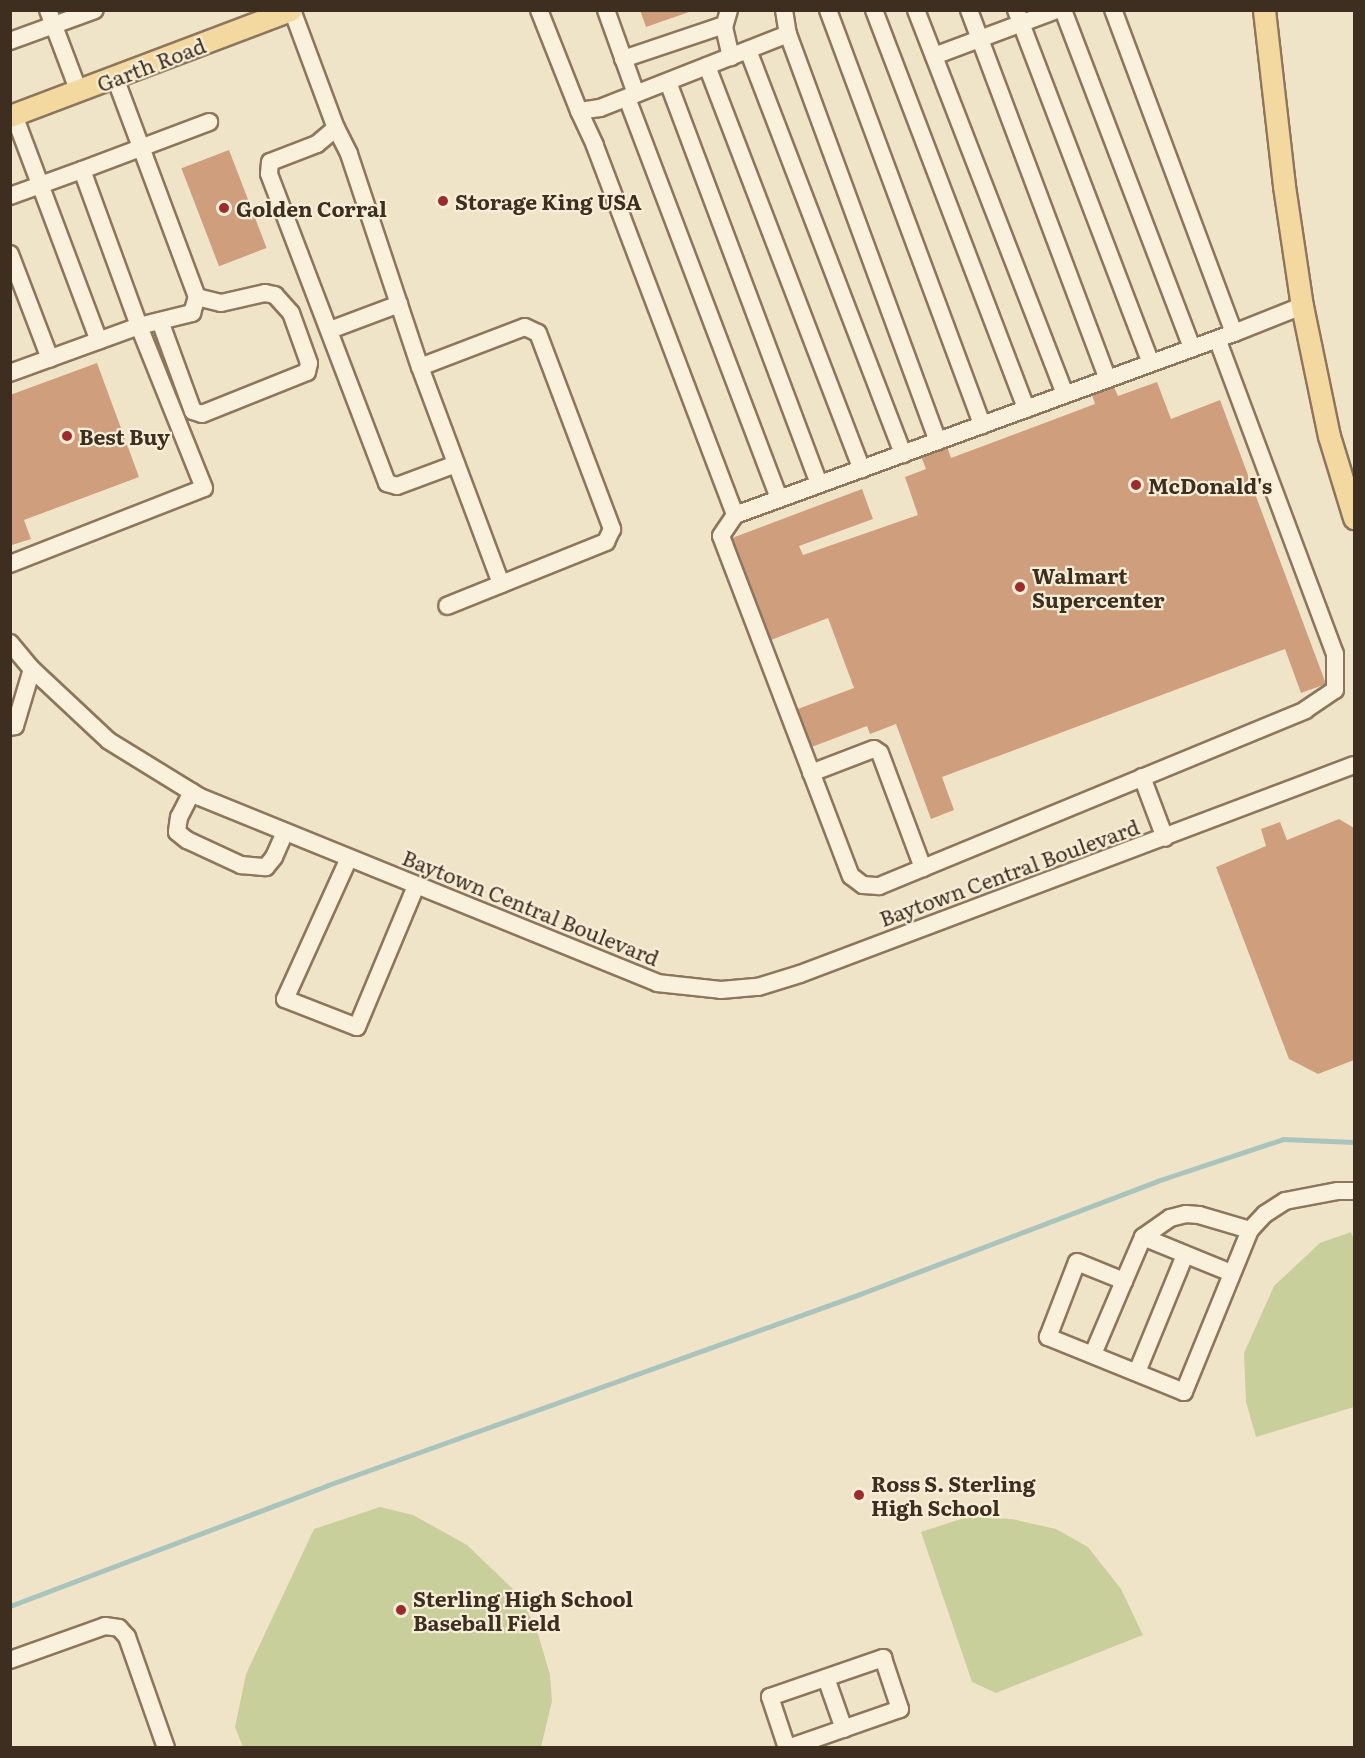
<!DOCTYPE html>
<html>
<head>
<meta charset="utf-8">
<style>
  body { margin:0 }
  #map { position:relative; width:1365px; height:1758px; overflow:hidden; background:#f0e4c8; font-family:Literata,serif }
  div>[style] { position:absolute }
  .green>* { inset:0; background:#c9cf9b }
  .stream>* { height:5px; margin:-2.5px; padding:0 2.5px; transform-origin:2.5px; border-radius:2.5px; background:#a9c4bc }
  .building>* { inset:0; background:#cf9f7d; transform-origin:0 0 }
  .roads { filter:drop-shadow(2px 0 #8d765c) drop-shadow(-2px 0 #8d765c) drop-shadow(0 2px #8d765c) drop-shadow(0 -2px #8d765c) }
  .minor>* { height:16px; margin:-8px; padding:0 8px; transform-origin:8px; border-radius:8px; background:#faf1dc }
  .major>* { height:21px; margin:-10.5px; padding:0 10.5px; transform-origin:10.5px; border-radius:10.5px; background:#f3d9a0 }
  .dots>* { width:16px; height:16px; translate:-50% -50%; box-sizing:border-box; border:3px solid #f7eed8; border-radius:50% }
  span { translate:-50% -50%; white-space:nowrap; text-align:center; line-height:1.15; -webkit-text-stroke:4.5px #f7eed8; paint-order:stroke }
  .street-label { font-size:21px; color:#3d2e20 }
  .poi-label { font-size:21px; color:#3d2e20; font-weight:700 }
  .left { translate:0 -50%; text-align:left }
  .frame { position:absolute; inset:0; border:12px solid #3d2e20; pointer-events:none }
</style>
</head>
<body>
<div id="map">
  <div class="green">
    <div style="clip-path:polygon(1351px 1232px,1354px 1240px,1354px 1407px,1256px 1437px,1246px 1402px,1244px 1353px,1274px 1286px,1320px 1243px)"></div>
    <div style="clip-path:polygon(380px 1507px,413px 1515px,467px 1545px,517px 1593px,536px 1627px,550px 1675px,552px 1701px,541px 1747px,243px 1747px,235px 1727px,246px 1674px,314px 1529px)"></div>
    <div style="clip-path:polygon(967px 1517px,1012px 1519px,1056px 1529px,1088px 1547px,1121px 1589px,1143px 1635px,996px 1693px,972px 1682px,921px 1532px)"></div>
  </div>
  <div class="stream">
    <div style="left:10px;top:1606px;width:340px;rotate:-20.8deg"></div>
    <div style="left:328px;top:1485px;width:565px;rotate:-19.75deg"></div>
    <div style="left:860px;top:1294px;width:318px;rotate:-20.8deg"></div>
    <div style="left:1157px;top:1181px;width:133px;rotate:-18.4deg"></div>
    <div style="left:1283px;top:1139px;width:71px;rotate:2.4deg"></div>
  </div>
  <div class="building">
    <div style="clip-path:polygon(640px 10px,691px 10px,692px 11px,646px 27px)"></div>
    <div style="left:229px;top:150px;width:105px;height:51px;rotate:69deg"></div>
    <div style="clip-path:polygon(97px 363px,139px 477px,24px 520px,31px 539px,12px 545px,10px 395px)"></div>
    <div style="clip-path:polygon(1157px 382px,1171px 419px,1220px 400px,1326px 684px,1301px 693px,1285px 649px,942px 777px,954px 810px,931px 819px,896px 724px,870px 734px,867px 726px,809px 748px,795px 710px,854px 688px,828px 618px,771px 640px,732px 538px,862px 489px,873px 519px,799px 546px,803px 555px,918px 515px,905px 477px,926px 469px,921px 456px,947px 446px,951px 458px,1095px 404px,1092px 395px,1114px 387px,1118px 396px)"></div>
    <div style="clip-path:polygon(1339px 819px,1354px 828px,1354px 1060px,1318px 1074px,1289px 1059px,1216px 867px,1266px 846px,1261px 829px,1280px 822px,1287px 840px)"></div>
  </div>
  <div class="roads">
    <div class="minor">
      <div style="left:48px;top:10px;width:88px;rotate:69.3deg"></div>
      <div style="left:292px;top:10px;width:126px;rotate:69.6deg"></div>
      <div style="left:336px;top:128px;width:29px;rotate:63deg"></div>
      <div style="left:349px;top:154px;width:225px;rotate:71.6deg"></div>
      <div style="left:420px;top:367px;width:232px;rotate:69.5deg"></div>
      <div style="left:539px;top:10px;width:109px;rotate:68.4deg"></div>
      <div style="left:606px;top:10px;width:89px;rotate:70.3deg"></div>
      <div style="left:729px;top:10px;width:18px;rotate:106deg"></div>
      <div style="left:724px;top:27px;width:31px;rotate:77deg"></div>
      <div style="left:784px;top:10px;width:24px;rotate:81deg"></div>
      <div style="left:788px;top:34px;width:202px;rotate:158.5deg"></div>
      <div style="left:600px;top:108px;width:21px;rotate:172deg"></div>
      <div style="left:579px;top:111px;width:38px;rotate:65deg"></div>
      <div style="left:595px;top:146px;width:395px;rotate:69.2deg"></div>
      <div style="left:735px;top:515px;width:531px;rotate:-20.04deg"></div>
      <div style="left:1234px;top:333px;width:345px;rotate:-110.5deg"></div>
      <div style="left:828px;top:10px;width:443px;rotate:69.6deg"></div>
      <div style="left:874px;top:10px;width:427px;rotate:69.1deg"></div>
      <div style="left:916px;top:10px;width:412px;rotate:68.8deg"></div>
      <div style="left:969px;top:10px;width:394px;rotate:69.4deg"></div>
      <div style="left:1016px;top:10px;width:378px;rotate:69.1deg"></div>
      <div style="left:1063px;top:10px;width:362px;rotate:69.1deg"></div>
      <div style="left:788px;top:34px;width:434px;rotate:69.8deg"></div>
      <div style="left:10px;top:41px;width:90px;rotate:-20deg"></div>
      <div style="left:748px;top:50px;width:433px;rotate:69deg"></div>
      <div style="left:934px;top:56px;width:131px;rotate:-20.5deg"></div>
      <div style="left:623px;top:59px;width:107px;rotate:-18.6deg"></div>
      <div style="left:707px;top:66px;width:432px;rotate:69deg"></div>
      <div style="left:668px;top:82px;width:429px;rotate:69.4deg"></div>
      <div style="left:627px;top:98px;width:428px;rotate:69.2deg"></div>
      <div style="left:14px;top:115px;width:241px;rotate:69.4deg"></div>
      <div style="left:336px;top:128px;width:25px;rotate:140deg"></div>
      <div style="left:317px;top:144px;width:50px;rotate:159deg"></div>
      <div style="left:270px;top:162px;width:12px;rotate:95deg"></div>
      <div style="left:269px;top:174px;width:331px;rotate:69.1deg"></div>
      <div style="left:387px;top:483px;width:10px;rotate:17deg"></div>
      <div style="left:397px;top:486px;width:63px;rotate:-20.4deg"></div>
      <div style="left:82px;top:170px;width:136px;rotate:-20.7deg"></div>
      <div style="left:10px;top:196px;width:77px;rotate:-19.9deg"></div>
      <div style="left:82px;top:170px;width:166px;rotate:69.9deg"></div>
      <div style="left:139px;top:326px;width:137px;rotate:160deg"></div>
      <div style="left:10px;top:254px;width:112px;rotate:69.1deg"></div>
      <div style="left:160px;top:321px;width:96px;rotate:69.9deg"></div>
      <div style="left:193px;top:411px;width:9px;rotate:18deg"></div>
      <div style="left:202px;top:414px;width:113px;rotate:-21.8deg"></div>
      <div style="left:307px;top:372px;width:9px;rotate:-77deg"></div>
      <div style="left:309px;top:363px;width:53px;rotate:-109.8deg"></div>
      <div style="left:291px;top:313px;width:24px;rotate:-132deg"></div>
      <div style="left:275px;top:295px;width:10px;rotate:-169deg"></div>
      <div style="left:265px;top:293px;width:45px;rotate:167.2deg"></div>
      <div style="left:221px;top:303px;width:25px;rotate:-166deg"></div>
      <div style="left:330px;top:330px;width:74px;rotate:-20.6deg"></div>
      <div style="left:1234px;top:333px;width:73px;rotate:-21.7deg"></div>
      <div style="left:420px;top:367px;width:112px;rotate:-20.9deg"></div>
      <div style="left:525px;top:327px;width:14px;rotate:25deg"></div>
      <div style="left:538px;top:333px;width:210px;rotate:69.3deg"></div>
      <div style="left:612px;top:529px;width:14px;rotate:115deg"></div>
      <div style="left:606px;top:542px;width:171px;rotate:158.1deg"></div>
      <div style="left:735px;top:515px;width:25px;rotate:124deg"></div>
      <div style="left:721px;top:536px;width:364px;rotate:69.1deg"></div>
      <div style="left:851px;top:876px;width:15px;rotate:37deg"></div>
      <div style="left:863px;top:885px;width:16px;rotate:4deg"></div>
      <div style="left:879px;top:886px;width:461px;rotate:-22.4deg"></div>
      <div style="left:1305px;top:710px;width:36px;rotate:-34deg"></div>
      <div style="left:1335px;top:690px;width:36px;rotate:-90deg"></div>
      <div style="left:1335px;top:654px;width:336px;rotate:-110.5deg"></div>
      <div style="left:10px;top:564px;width:208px;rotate:-21.4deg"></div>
      <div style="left:204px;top:488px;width:175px;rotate:-111.9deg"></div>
      <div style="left:139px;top:326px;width:55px;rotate:-13.8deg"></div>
      <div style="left:192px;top:313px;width:17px;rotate:-73deg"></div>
      <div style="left:197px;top:297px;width:234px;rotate:-110.5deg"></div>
      <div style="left:10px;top:643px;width:34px;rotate:50deg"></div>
      <div style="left:32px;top:669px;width:105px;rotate:43.1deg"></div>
      <div style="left:109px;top:741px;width:107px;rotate:31.6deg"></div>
      <div style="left:200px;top:797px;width:493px;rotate:22.1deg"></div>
      <div style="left:657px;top:983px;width:64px;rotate:6.2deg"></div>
      <div style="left:721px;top:990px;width:37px;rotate:-5deg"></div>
      <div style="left:758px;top:987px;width:44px;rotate:-17.2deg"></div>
      <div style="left:800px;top:974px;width:592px;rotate:-20.67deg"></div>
      <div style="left:10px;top:727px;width:5px;rotate:-11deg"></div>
      <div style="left:15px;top:726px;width:59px;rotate:-73.4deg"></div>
      <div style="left:811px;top:773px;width:67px;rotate:-20.9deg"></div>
      <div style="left:874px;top:749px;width:7px;rotate:34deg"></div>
      <div style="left:880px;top:753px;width:123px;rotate:69.5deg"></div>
      <div style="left:1142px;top:777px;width:65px;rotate:69.3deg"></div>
      <div style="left:192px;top:792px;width:28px;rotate:117deg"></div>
      <div style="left:179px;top:817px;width:15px;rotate:98deg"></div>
      <div style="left:177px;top:832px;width:13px;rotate:39deg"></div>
      <div style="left:187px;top:840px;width:60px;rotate:24.8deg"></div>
      <div style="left:241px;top:865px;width:25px;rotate:5deg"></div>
      <div style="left:266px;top:867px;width:13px;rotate:-51deg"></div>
      <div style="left:274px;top:857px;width:27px;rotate:-66deg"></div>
      <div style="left:349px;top:858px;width:155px;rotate:114.4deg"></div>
      <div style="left:285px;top:999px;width:77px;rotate:21.3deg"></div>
      <div style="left:357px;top:1027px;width:153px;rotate:-67.3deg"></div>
      <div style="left:1186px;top:1214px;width:13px;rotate:4deg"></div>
      <div style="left:1199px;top:1215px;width:53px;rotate:16.4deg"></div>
      <div style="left:1250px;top:1230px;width:175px;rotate:112.2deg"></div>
      <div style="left:1184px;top:1392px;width:147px;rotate:-158deg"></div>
      <div style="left:1048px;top:1337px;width:80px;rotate:-68.9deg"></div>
      <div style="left:1077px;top:1262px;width:51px;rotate:22deg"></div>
      <div style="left:1124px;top:1281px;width:48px;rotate:-66.6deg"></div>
      <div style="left:1143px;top:1237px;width:33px;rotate:-35deg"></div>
      <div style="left:1170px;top:1218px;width:16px;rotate:-14deg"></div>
      <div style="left:1250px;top:1230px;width:22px;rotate:-47deg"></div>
      <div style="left:1265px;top:1214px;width:24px;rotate:-33deg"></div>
      <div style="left:1285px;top:1201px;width:54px;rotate:-10.7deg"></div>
      <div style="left:1338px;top:1191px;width:16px"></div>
      <div style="left:1143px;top:1237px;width:95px;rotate:22.2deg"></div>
      <div style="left:1093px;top:1354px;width:79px;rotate:-67deg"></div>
      <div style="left:1137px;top:1372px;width:126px;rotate:-67.7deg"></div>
      <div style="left:10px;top:1660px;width:101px;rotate:-19.7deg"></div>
      <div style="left:105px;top:1626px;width:14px;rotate:8deg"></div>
      <div style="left:119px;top:1628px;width:12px;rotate:48deg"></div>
      <div style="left:127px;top:1637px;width:118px;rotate:70.6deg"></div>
      <div style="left:826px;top:1678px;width:54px;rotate:70.6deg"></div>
      <div style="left:787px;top:1748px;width:54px;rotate:-108.4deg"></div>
      <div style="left:770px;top:1697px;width:120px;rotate:-19deg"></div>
      <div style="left:883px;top:1658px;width:54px;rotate:71.6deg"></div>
      <div style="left:900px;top:1709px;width:119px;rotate:160.8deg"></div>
    </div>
    <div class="major">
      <div style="left:1264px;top:10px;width:177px;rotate:83.5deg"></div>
      <div style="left:1284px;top:186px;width:121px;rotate:81.5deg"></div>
      <div style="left:1302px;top:306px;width:133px;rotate:78.3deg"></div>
      <div style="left:1329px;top:436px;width:86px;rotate:73deg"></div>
      <div style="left:10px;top:116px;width:300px;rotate:-20.7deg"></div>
    </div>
  </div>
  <div class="dots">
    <div style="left:443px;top:201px;background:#9e2a2b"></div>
    <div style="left:224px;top:208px;background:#9e2a2b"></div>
    <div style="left:67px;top:436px;background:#9e2a2b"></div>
    <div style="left:1136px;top:485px;background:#9e2a2b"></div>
    <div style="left:1020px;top:587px;background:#9e2a2b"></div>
    <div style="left:859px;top:1495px;background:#9e2a2b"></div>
    <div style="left:401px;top:1610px;background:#9e2a2b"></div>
  </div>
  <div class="street-label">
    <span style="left:151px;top:64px;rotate:-21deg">Garth Road</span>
    <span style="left:1009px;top:872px;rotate:-20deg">Baytown Central Boulevard</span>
    <span style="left:531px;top:907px;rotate:22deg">Baytown Central Boulevard</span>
  </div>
  <div class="poi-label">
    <span class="left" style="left:455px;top:201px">Storage King USA</span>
    <span class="left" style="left:236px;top:208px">Golden Corral</span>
    <span class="left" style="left:79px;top:436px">Best Buy</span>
    <span class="left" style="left:1148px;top:485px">McDonald's</span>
    <span class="left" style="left:1032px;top:587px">Walmart<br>Supercenter</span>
    <span class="left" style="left:871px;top:1495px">Ross S. Sterling<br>High School</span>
    <span class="left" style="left:413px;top:1610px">Sterling High School<br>Baseball Field</span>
  </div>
  <div class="frame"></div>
</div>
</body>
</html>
